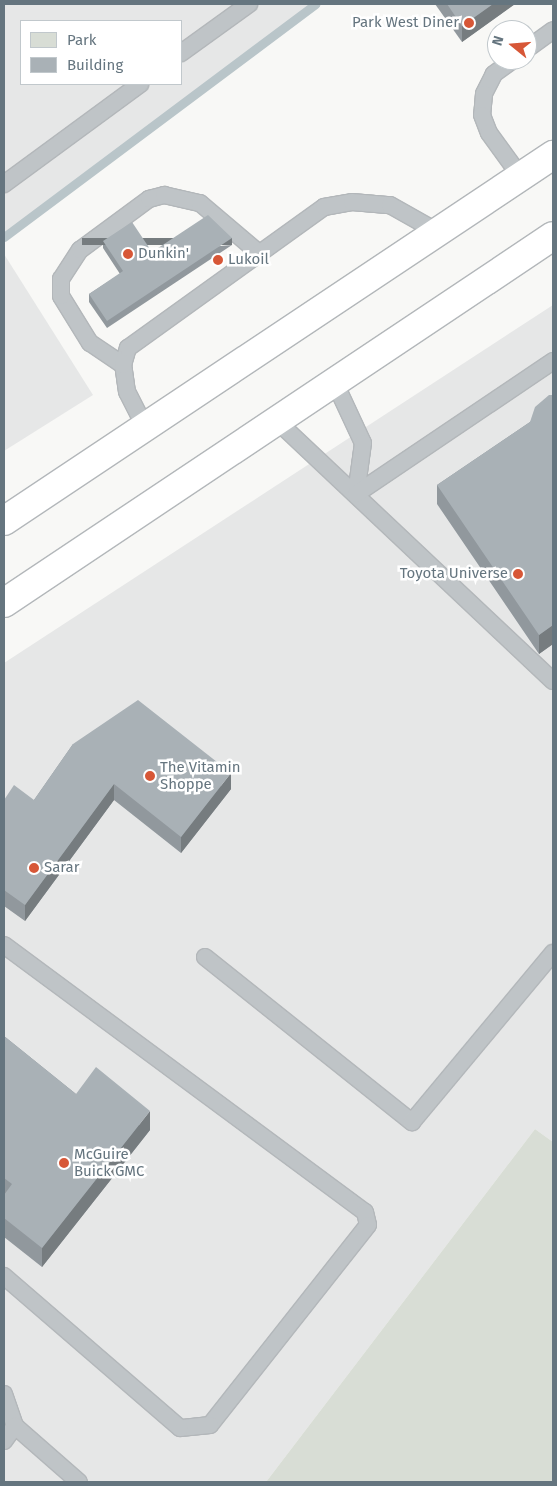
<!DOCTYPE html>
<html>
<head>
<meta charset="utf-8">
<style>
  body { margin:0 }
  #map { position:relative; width:557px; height:1486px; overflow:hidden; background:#f8f8f6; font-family:"Fira Sans",sans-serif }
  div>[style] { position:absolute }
  .built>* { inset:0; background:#e6e7e7 }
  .green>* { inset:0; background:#d8ddd5 }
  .stream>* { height:9px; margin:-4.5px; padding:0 4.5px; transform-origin:4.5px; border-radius:4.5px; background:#b9c5c9 }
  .roads { filter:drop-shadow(1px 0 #b3b7ba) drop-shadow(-1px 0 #b3b7ba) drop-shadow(0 1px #b3b7ba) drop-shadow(0 -1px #b3b7ba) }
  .lane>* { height:16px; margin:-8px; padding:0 8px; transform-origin:8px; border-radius:8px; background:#bfc4c7 }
  .highway>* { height:28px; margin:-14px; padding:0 14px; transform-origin:14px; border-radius:14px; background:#fff }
  .wall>* { inset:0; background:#91989d }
  .shaded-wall>* { inset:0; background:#767c7f; transform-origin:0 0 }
  .building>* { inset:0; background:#a9b1b6 }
  .dots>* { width:14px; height:14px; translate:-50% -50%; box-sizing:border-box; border:2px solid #fff; border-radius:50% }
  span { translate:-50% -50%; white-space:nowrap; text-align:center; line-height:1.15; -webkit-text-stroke:5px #fff; paint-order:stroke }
  .poi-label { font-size:15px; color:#65757f }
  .right { translate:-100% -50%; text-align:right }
  .left { translate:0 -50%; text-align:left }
  .frame { position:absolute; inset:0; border:5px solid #65757f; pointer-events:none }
  .legend { position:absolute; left:20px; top:20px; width:162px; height:65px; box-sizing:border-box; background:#fff; border:1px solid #c1c8cc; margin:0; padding:6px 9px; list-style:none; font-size:15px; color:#65757f }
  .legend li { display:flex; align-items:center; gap:10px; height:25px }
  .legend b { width:25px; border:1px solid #c1c8cc }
  .north { position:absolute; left:487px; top:20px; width:50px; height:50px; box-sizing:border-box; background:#fff; border:1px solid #c1c8cc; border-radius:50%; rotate:287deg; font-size:14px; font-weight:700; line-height:20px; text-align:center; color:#65757f }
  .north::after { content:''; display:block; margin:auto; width:18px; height:22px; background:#d75737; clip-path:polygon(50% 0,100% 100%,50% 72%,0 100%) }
</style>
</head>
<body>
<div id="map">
  <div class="built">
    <div style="clip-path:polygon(evenodd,4px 4px,316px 4px,4px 237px,4px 4px,21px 21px,181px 21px,181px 84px,21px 84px,21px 21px)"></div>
    <div style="clip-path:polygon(4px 254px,93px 395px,4px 451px)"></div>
    <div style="clip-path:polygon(553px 305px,553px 1142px,535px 1129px,266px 1482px,4px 1482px,4px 663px)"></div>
  </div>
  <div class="green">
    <div style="clip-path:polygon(535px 1129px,553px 1142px,553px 1482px,266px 1482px)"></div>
  </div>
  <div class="stream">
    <div style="left:4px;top:237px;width:389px;rotate:-36.8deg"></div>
  </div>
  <div class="roads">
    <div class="lane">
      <div style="left:527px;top:49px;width:32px;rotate:-36deg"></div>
      <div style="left:181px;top:53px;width:84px;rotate:-35.8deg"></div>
      <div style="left:513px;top:60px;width:24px;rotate:144deg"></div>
      <div style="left:494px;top:74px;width:22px;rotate:117deg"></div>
      <div style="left:484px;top:94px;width:21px;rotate:95deg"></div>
      <div style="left:482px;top:115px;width:19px;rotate:69deg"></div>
      <div style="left:489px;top:133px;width:54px;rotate:54deg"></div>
      <div style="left:4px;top:184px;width:169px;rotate:-36.3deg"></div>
      <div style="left:123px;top:365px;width:40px;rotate:-146deg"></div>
      <div style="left:90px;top:343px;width:55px;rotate:-121.7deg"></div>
      <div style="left:61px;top:296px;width:17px;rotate:-90deg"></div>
      <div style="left:61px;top:279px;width:35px;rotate:-57deg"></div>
      <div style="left:80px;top:250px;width:86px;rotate:-36.5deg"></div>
      <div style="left:149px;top:199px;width:16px;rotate:-15deg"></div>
      <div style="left:164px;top:195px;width:37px;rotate:13deg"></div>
      <div style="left:200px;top:203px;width:77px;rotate:40.3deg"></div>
      <div style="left:335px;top:383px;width:66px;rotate:65deg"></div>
      <div style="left:363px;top:443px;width:51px;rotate:97.8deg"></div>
      <div style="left:277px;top:421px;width:379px;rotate:43.3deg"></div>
      <div style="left:145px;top:427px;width:39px;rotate:-117deg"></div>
      <div style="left:127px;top:392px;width:27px;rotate:-98deg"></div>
      <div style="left:123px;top:365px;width:18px;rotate:-74deg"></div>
      <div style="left:128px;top:348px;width:241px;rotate:-35.7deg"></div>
      <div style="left:324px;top:207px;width:28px;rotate:-10deg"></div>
      <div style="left:352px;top:202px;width:38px;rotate:5deg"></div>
      <div style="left:390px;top:205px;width:55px;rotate:29.4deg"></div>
      <div style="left:356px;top:494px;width:238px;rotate:-34deg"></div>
      <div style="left:4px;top:945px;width:449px;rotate:36.5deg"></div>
      <div style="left:365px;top:1212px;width:13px;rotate:77deg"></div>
      <div style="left:368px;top:1225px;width:255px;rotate:128.3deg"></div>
      <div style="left:210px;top:1425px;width:30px;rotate:174deg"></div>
      <div style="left:180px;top:1428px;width:233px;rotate:-139.2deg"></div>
      <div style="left:205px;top:957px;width:265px;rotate:38.6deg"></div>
      <div style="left:412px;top:1122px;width:220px;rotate:-50.2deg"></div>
      <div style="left:4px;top:1394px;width:34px;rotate:71deg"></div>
      <div style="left:4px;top:1441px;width:19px;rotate:-54deg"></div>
      <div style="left:15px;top:1426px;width:85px;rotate:41.2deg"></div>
    </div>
    <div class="highway">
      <div style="left:4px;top:521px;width:660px;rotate:-33.69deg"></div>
      <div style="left:4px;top:603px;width:660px;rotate:-33.76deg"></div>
    </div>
  </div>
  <div class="wall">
    <div style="clip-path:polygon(435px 4px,515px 4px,462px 42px)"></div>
    <div style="clip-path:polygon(103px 241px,152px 252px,232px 245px,107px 328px,89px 302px,89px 294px,120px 274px,103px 248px)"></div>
    <div style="clip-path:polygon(553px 395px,553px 644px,539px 654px,437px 504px,437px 485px,530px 422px)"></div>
    <div style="clip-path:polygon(73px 744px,231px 789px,181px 853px,114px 800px,25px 921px,4px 906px,4px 800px,34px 800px)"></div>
    <div style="clip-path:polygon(4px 1036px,76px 1094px,150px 1130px,42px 1267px,4px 1237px)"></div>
  </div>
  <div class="shaded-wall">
    <div style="clip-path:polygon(493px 4px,515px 4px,462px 42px,462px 26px)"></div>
    <div style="left:232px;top:238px;width:7px;height:150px;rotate:90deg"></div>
    <div style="clip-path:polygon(553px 625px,553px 644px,539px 654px,539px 635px)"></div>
    <div style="clip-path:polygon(231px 773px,231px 789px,181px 853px,181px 837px)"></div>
    <div style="clip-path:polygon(114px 784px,114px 800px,25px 921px,25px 905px)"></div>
    <div style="clip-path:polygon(150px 1111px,150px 1130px,42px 1267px,42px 1248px)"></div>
  </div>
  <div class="building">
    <div style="clip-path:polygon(447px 4px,493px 4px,462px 26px)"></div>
    <div style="clip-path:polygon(208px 215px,232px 238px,107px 321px,89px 294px,123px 271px,103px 241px,132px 222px,152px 252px)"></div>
    <div style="clip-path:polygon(549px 395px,553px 395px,553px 625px,539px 635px,437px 485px,530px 422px,535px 407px)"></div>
    <div style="clip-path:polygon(138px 700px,231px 773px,181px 837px,114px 784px,25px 905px,4px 890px,4px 800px,14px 785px,34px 800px,73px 744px)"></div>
    <div style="clip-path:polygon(4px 1036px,76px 1094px,96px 1067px,150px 1111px,42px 1248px,4px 1218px,4px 1195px,12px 1184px,4px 1178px)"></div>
  </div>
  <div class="dots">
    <div style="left:469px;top:23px;background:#d75737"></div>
    <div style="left:128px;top:254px;background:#d75737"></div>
    <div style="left:218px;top:260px;background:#d75737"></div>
    <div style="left:518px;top:574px;background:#d75737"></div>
    <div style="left:150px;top:776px;background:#d75737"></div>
    <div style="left:34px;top:868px;background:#d75737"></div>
    <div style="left:64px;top:1163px;background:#d75737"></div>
  </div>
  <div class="poi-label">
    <span class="right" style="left:459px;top:23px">Park West Diner</span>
    <span class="left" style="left:138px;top:254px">Dunkin'</span>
    <span class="left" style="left:228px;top:260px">Lukoil</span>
    <span class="right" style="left:508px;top:574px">Toyota Universe</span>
    <span class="left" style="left:160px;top:776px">The Vitamin<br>Shoppe</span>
    <span class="left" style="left:44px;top:868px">Sarar</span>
    <span class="left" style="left:74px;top:1163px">McGuire<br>Buick GMC</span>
  </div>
  <div class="frame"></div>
  <ul class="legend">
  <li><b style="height:14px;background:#d8ddd5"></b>Park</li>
  <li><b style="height:14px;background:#a9b1b6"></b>Building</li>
  </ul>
  <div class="north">N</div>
</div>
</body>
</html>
